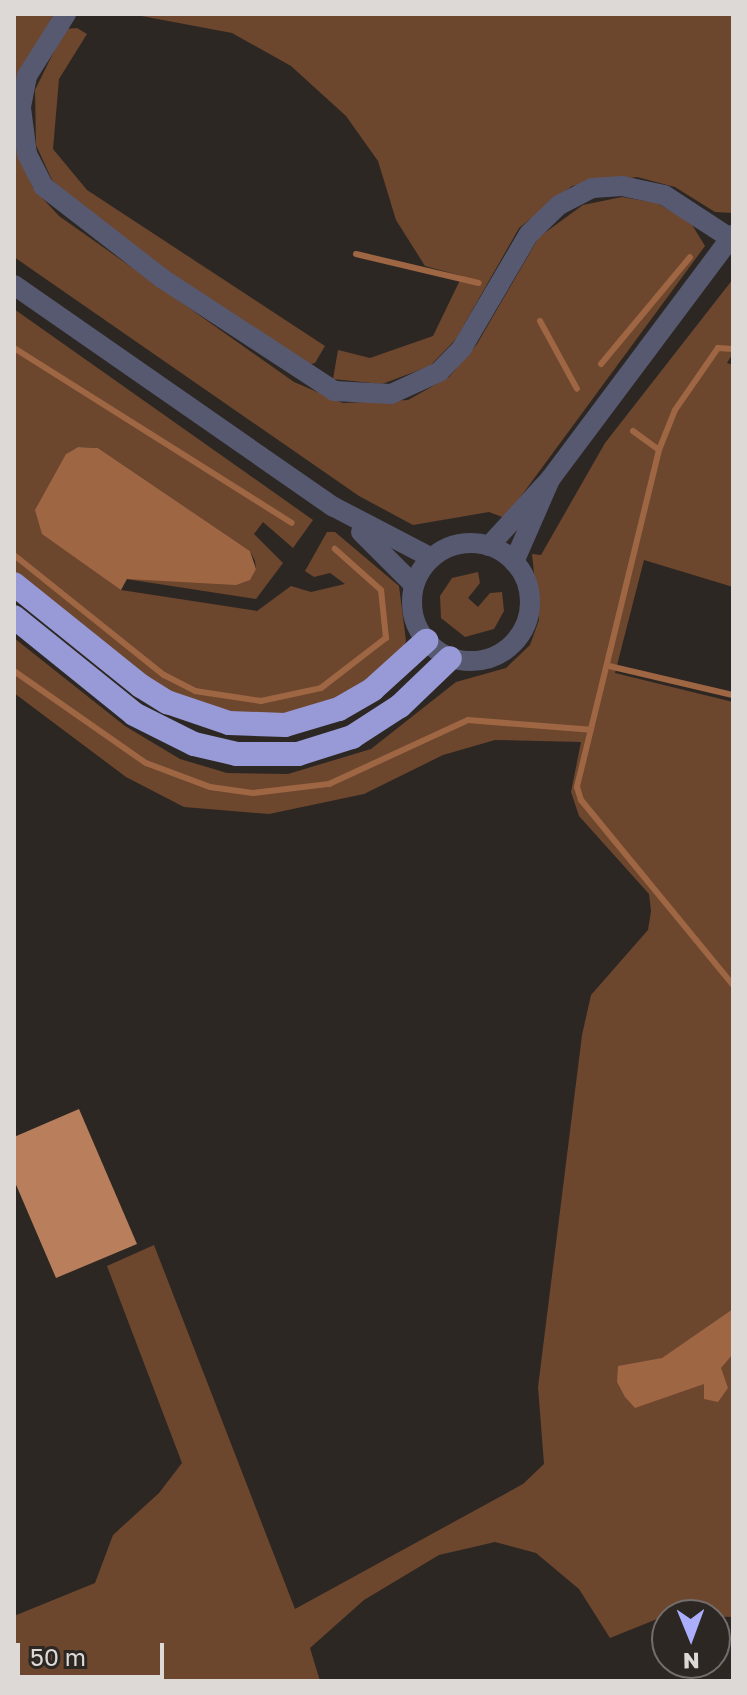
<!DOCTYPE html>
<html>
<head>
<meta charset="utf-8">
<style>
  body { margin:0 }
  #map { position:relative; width:747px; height:1695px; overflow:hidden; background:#2d2723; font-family:"Golos Text",sans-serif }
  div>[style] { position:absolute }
  .green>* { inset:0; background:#6d462e }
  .water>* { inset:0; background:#9e6643 }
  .stream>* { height:6px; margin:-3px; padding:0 3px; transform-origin:3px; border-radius:3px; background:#9e6643 }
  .building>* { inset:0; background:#b97f5c }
  .minor>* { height:20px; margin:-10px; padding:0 10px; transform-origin:10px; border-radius:10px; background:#575971 }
  .tertiary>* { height:20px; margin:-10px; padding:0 10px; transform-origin:10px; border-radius:10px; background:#575971 }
  .tertiary>.ring { margin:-10px; padding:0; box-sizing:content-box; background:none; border:20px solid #575971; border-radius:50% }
  .motorway>* { height:24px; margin:-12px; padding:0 12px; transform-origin:12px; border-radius:12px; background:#979ad6 }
  span { translate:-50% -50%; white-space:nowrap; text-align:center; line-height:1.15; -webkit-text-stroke:8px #2d2723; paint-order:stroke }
  .frame { position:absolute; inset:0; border:16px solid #ddd9d7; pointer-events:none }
  .north { position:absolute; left:651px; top:1599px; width:80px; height:80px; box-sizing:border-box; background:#2d2723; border:2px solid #736e6b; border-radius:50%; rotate:179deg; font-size:22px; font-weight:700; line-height:32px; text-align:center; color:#ddd9d7 }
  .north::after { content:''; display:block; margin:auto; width:28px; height:36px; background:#abaffb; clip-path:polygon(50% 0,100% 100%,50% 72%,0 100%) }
  .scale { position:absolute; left:16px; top:1643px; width:148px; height:36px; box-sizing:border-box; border:4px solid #ddd9d7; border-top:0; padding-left:10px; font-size:24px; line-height:28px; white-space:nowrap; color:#ddd9d7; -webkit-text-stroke:6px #2d2723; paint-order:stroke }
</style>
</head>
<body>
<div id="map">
  <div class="green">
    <div style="clip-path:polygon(14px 14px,54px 14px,14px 88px)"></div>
    <div style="clip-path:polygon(131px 14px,733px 14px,733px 213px,715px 212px,675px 187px,637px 177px,572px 186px,519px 228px,456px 339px,430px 366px,382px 384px,333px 379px,338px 350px,370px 358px,433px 336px,462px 276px,425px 266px,396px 220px,378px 161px,346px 116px,291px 66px,232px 33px)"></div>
    <div style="clip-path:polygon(77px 28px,87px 34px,59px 79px,53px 149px,87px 190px,325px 346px,315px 363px,307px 365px,108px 230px,52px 180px,36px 145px,35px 90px,65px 29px)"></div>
    <div style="clip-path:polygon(14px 142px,33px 188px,59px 216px,294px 382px,343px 403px,408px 400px,449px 377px,477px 344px,539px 237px,583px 205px,622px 197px,657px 203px,691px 223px,705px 246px,505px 518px,489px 512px,413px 525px,359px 496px,14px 257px)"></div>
    <div style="clip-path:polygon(733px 279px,733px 353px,727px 363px,733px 365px,733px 587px,644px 560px,615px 673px,733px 702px,733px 1617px,667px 1615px,610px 1638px,579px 1589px,536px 1553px,495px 1542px,439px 1555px,364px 1600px,310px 1648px,320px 1681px,14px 1681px,14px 1616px,95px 1583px,113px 1535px,159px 1493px,182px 1463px,107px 1266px,154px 1245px,295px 1609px,523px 1484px,544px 1464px,538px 1387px,582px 1035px,591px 995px,648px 930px,651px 911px,649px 894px,579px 816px,571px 792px,581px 742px,495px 740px,443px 755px,364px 794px,269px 814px,184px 807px,126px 777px,14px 693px,14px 638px,125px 726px,180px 759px,227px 773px,288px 774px,371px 749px,456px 682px,506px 668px,530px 645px,539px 620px,532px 554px,541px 555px,605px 443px)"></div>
    <div style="clip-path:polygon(14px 309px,313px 520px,293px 548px,263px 522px,254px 534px,283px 563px,256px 599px,126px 579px,256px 569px,255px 561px,250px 551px,98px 448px,78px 447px,66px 454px,121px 590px,257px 611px,291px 586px,311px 592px,345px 584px,330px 573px,314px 577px,305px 571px,327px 532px,335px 532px,399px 586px,406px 641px,400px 655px,335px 702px,268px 718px,191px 704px,149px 680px,14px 574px)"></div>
    <div style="clip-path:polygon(478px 572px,480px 583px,468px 598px,478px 607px,490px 593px,502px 592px,504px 611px,494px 629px,465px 637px,441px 618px,440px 596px,452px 578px)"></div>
  </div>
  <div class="water">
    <div style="clip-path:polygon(78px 447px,98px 448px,250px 551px,256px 569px,250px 580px,236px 585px,127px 579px,121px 590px,42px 534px,35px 510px,66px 454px)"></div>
    <div style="clip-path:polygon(733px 1309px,733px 1354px,721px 1368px,728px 1388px,718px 1402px,704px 1399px,704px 1384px,635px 1408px,625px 1397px,617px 1382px,618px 1366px,662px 1358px)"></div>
  </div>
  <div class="stream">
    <div style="left:356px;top:254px;width:126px;rotate:13.3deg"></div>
    <div style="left:540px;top:321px;width:77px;rotate:61.4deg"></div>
    <div style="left:14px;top:348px;width:328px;rotate:32.2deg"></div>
    <div style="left:733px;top:349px;width:15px;rotate:-176deg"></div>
    <div style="left:718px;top:348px;width:75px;rotate:124.7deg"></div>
    <div style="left:675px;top:410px;width:43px;rotate:111.8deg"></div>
    <div style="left:659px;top:450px;width:347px;rotate:103.7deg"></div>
    <div style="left:577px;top:787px;width:14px;rotate:73deg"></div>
    <div style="left:581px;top:800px;width:239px;rotate:50.6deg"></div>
    <div style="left:601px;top:364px;width:139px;rotate:-50.2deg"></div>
    <div style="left:633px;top:431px;width:32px;rotate:36deg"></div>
    <div style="left:14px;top:555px;width:192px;rotate:38.7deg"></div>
    <div style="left:164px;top:675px;width:35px;rotate:27deg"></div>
    <div style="left:195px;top:691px;width:67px;rotate:8.6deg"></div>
    <div style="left:261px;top:701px;width:61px;rotate:-12.2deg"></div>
    <div style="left:321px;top:688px;width:82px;rotate:-37.6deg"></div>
    <div style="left:386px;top:638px;width:48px;rotate:-95.9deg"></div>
    <div style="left:381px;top:590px;width:62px;rotate:-138.3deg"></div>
    <div style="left:609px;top:666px;width:127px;rotate:13.2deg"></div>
    <div style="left:14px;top:671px;width:161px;rotate:34.9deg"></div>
    <div style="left:146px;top:763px;width:68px;rotate:20.6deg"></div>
    <div style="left:210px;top:787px;width:43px;rotate:7.9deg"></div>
    <div style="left:253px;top:793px;width:77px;rotate:-6.8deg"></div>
    <div style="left:329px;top:784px;width:153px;rotate:-24.7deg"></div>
    <div style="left:468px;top:720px;width:123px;rotate:4.6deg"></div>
  </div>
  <div class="building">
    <div style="clip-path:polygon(79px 1109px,137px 1244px,56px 1278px,14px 1180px,14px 1137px)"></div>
  </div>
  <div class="minor">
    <div style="left:66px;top:14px;width:73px;rotate:122.2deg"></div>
    <div style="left:27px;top:76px;width:33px;rotate:101deg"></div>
    <div style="left:21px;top:108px;width:46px;rotate:82.6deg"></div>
    <div style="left:27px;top:154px;width:36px;rotate:63deg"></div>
    <div style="left:43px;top:186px;width:152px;rotate:37.8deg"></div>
    <div style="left:163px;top:279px;width:204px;rotate:33.2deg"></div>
    <div style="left:334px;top:391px;width:57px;rotate:3deg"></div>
    <div style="left:391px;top:394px;width:53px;rotate:-24.6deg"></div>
    <div style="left:439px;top:372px;width:33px;rotate:-46deg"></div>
    <div style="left:462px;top:348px;width:132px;rotate:-59.6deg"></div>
    <div style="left:529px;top:234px;width:42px;rotate:-44deg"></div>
    <div style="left:559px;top:205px;width:37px;rotate:-27deg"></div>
    <div style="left:592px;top:188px;width:30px;rotate:-4deg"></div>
    <div style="left:622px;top:186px;width:43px;rotate:12.1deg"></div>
    <div style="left:664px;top:195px;width:79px;rotate:33.1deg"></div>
  </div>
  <div class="tertiary">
    <div style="left:14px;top:285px;width:389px;rotate:34.8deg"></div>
    <div style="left:334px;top:507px;width:110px;rotate:27.5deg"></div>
    <div style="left:361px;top:532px;width:75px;rotate:45deg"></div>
    <div class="ring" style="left:412px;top:543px;width:98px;height:98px"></div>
    <div style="left:489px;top:546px;width:92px;rotate:-47.6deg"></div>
    <div style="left:551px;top:478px;width:304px;rotate:-53.2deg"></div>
    <div style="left:514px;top:562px;width:87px;rotate:-66.4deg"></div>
  </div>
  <div class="motorway">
    <div style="left:14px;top:584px;width:163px;rotate:38.8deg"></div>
    <div style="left:141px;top:686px;width:31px;rotate:32deg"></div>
    <div style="left:167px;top:702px;width:65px;rotate:18.7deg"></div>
    <div style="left:229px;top:723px;width:56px;rotate:2deg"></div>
    <div style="left:285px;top:725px;width:56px;rotate:-16.5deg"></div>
    <div style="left:339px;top:709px;width:39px;rotate:-30deg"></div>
    <div style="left:373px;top:689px;width:72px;rotate:-42.2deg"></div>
    <div style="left:14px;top:617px;width:154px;rotate:38.9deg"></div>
    <div style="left:134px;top:714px;width:67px;rotate:26.6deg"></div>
    <div style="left:194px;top:744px;width:44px;rotate:13.1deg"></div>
    <div style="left:237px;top:754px;width:61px"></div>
    <div style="left:298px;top:754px;width:57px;rotate:-17.5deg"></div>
    <div style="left:352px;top:737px;width:57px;rotate:-32.9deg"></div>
    <div style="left:400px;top:706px;width:69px;rotate:-43.8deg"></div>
  </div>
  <div class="frame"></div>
  <div class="north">N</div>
  <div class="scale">50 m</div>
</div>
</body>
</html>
